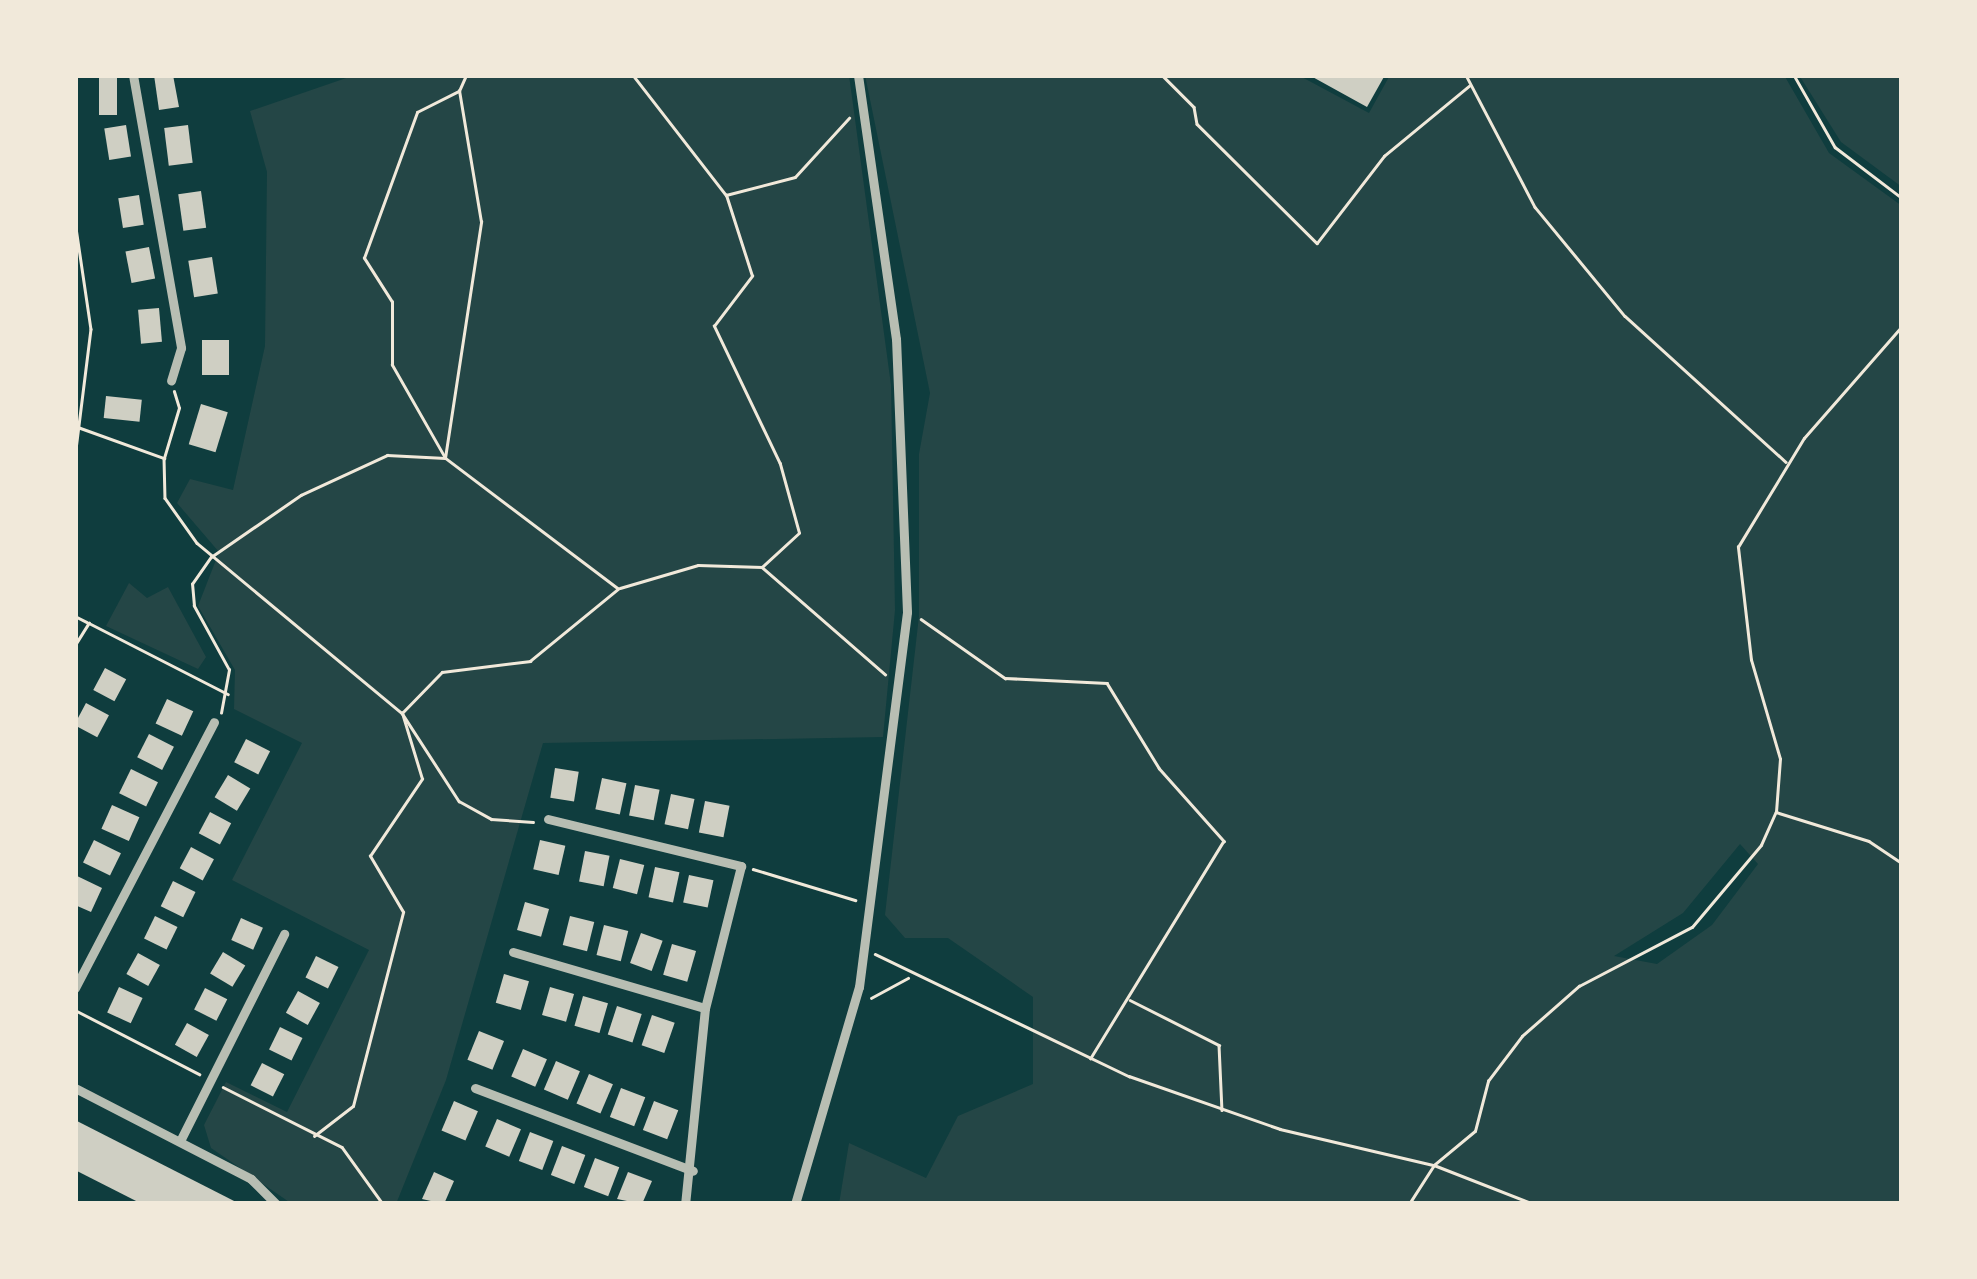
<!DOCTYPE html>
<html>
<head>
<meta charset="utf-8">
<style>
  body { margin:0 }
  #map { position:relative; width:1977px; height:1279px; overflow:hidden; background:#0f3d3e; font-family:Helvetica,sans-serif }
  div>[style] { position:absolute }
  .green>* { inset:0; background:#244646 }
  .building>* { inset:0; background:#cfcfc3; transform-origin:0 0 }
  .path>* { height:2.5px; margin:-1.25px; padding:0 1.25px; transform-origin:1.25px; border-radius:1.25px; background:#f1e9da }
  .minor>* { height:9px; margin:-4.5px; padding:0 4.5px; transform-origin:4.5px; border-radius:4.5px; background:#b8beb3 }
  span { translate:-50% -50%; white-space:nowrap; text-align:center; line-height:1.15; -webkit-text-stroke:8px #f1e9da; paint-order:stroke }
  .frame { position:absolute; inset:0; border:78px solid #f1e9da; pointer-events:none }
</style>
</head>
<body>
<div id="map">
  <div class="green">
    <div style="clip-path:polygon(355px 75px,849px 75px,891px 385px,895px 610px,883px 737px,543px 743px,446px 1080px,396px 1204px,292px 1204px,211px 1148px,204px 1125px,226px 1082px,287px 1112px,369px 950px,232px 880px,302px 743px,234px 709px,235px 670px,198px 606px,219px 552px,177px 503px,190px 479px,233px 490px,265px 346px,267px 172px,250px 111px)"></div>
    <div style="clip-path:polygon(evenodd,865px 75px,1298px 75px,1369px 113px,1390px 75px,1784px 75px,1829px 153px,1902px 206px,1902px 1204px,839px 1204px,849px 1143px,926px 1178px,958px 1116px,1033px 1084px,1033px 997px,948px 938px,905px 938px,885px 915px,919px 616px,919px 454px,930px 393px,865px 75px,1740px 844px,1758px 864px,1712px 925px,1657px 964px,1614px 956px,1683px 913px,1740px 844px)"></div>
    <div style="clip-path:polygon(1799px 75px,1902px 75px,1902px 187px,1841px 142px)"></div>
    <div style="clip-path:polygon(129px 583px,147px 598px,168px 587px,206px 657px,198px 669px,106px 626px)"></div>
  </div>
  <div class="building">
    <div style="left:99px;top:75px;width:18px;height:40px"></div>
    <div style="clip-path:polygon(154px 75px,173px 75px,179px 107px,159px 110px)"></div>
    <div style="clip-path:polygon(1309px 75px,1385px 75px,1367px 107px)"></div>
    <div style="left:126px;top:125px;width:32px;height:22px;rotate:81deg"></div>
    <div style="left:188px;top:125px;width:38px;height:24px;rotate:83deg"></div>
    <div style="left:201px;top:191px;width:37px;height:23px;rotate:82deg"></div>
    <div style="left:139px;top:195px;width:30px;height:21px;rotate:81deg"></div>
    <div style="left:149px;top:247px;width:32px;height:24px;rotate:79deg"></div>
    <div style="left:212px;top:257px;width:37px;height:24px;rotate:81deg"></div>
    <div style="left:159px;top:308px;width:34px;height:21px;rotate:85deg"></div>
    <div style="left:202px;top:340px;width:27px;height:35px"></div>
    <div style="left:106px;top:396px;width:36px;height:22px;rotate:6deg"></div>
    <div style="left:201px;top:404px;width:28px;height:42px;rotate:17deg"></div>
    <div style="left:105px;top:668px;width:24px;height:25px;rotate:28deg"></div>
    <div style="left:167px;top:699px;width:29px;height:27px;rotate:25deg"></div>
    <div style="left:86px;top:703px;width:26px;height:25px;rotate:28deg"></div>
    <div style="left:149px;top:734px;width:28px;height:26px;rotate:27deg"></div>
    <div style="left:246px;top:739px;width:27px;height:26px;rotate:27deg"></div>
    <div style="left:555px;top:768px;width:24px;height:30px;rotate:9deg"></div>
    <div style="left:131px;top:769px;width:30px;height:27px;rotate:26deg"></div>
    <div style="left:228px;top:775px;width:26px;height:26px;rotate:31deg"></div>
    <div style="left:602px;top:778px;width:25px;height:32px;rotate:12deg"></div>
    <div style="left:635px;top:785px;width:25px;height:31px;rotate:11deg"></div>
    <div style="left:671px;top:794px;width:24px;height:31px;rotate:12deg"></div>
    <div style="left:705px;top:801px;width:25px;height:32px;rotate:11deg"></div>
    <div style="left:112px;top:805px;width:30px;height:26px;rotate:24deg"></div>
    <div style="left:210px;top:812px;width:24px;height:24px;rotate:28deg"></div>
    <div style="left:94px;top:840px;width:30px;height:25px;rotate:26deg"></div>
    <div style="left:540px;top:840px;width:26px;height:30px;rotate:13deg"></div>
    <div style="left:191px;top:847px;width:26px;height:24px;rotate:28deg"></div>
    <div style="left:585px;top:851px;width:25px;height:31px;rotate:11deg"></div>
    <div style="left:620px;top:859px;width:25px;height:30px;rotate:14deg"></div>
    <div style="left:655px;top:867px;width:25px;height:31px;rotate:12deg"></div>
    <div style="clip-path:polygon(75px 875px,102px 888px,91px 912px,75px 905px)"></div>
    <div style="left:689px;top:875px;width:25px;height:28px;rotate:12deg"></div>
    <div style="left:173px;top:881px;width:25px;height:28px;rotate:26deg"></div>
    <div style="left:525px;top:902px;width:25px;height:29px;rotate:16deg"></div>
    <div style="left:155px;top:916px;width:25px;height:25px;rotate:26deg"></div>
    <div style="left:570px;top:916px;width:25px;height:30px;rotate:14deg"></div>
    <div style="left:241px;top:918px;width:24px;height:24px;rotate:24deg"></div>
    <div style="left:604px;top:925px;width:25px;height:31px;rotate:14deg"></div>
    <div style="left:641px;top:933px;width:23px;height:32px;rotate:20deg"></div>
    <div style="left:672px;top:944px;width:25px;height:32px;rotate:16deg"></div>
    <div style="left:223px;top:952px;width:26px;height:25px;rotate:31deg"></div>
    <div style="left:138px;top:953px;width:25px;height:24px;rotate:29deg"></div>
    <div style="left:316px;top:956px;width:25px;height:24px;rotate:26deg"></div>
    <div style="left:504px;top:974px;width:26px;height:30px;rotate:16deg"></div>
    <div style="left:119px;top:987px;width:26px;height:28px;rotate:25deg"></div>
    <div style="left:550px;top:987px;width:25px;height:29px;rotate:16deg"></div>
    <div style="left:205px;top:988px;width:25px;height:24px;rotate:27deg"></div>
    <div style="left:298px;top:991px;width:25px;height:25px;rotate:29deg"></div>
    <div style="left:583px;top:996px;width:26px;height:31px;rotate:16deg"></div>
    <div style="left:617px;top:1006px;width:26px;height:30px;rotate:18deg"></div>
    <div style="left:652px;top:1015px;width:24px;height:32px;rotate:19deg"></div>
    <div style="left:187px;top:1023px;width:25px;height:25px;rotate:29deg"></div>
    <div style="left:280px;top:1027px;width:25px;height:25px;rotate:26deg"></div>
    <div style="left:479px;top:1031px;width:27px;height:31px;rotate:22deg"></div>
    <div style="left:523px;top:1049px;width:26px;height:30px;rotate:23deg"></div>
    <div style="left:556px;top:1061px;width:26px;height:31px;rotate:23deg"></div>
    <div style="left:262px;top:1063px;width:25px;height:25px;rotate:27deg"></div>
    <div style="left:589px;top:1074px;width:26px;height:32px;rotate:23deg"></div>
    <div style="left:621px;top:1088px;width:26px;height:31px;rotate:21deg"></div>
    <div style="left:454px;top:1101px;width:26px;height:32px;rotate:23deg"></div>
    <div style="left:654px;top:1101px;width:26px;height:31px;rotate:21deg"></div>
    <div style="left:497px;top:1119px;width:26px;height:30px;rotate:23deg"></div>
    <div style="clip-path:polygon(75px 1120px,240px 1204px,142px 1204px,75px 1170px)"></div>
    <div style="left:530px;top:1132px;width:25px;height:31px;rotate:21deg"></div>
    <div style="left:562px;top:1146px;width:25px;height:31px;rotate:21deg"></div>
    <div style="left:595px;top:1158px;width:26px;height:31px;rotate:21deg"></div>
    <div style="clip-path:polygon(434px 1172px,454px 1181px,444px 1204px,422px 1199px)"></div>
    <div style="clip-path:polygon(628px 1172px,652px 1181px,642px 1204px,617px 1199px)"></div>
  </div>
  <div class="path">
    <div style="left:633px;top:75px;width:152px;rotate:52.2deg"></div>
    <div style="left:726px;top:195px;width:71px;rotate:-14.6deg"></div>
    <div style="left:795px;top:177px;width:80px;rotate:-47.5deg"></div>
    <div style="left:1162px;top:75px;width:45px;rotate:45deg"></div>
    <div style="left:1194px;top:107px;width:17px;rotate:80deg"></div>
    <div style="left:1197px;top:124px;width:169px;rotate:44.8deg"></div>
    <div style="left:1317px;top:243px;width:110px;rotate:-52.4deg"></div>
    <div style="left:1384px;top:156px;width:110px;rotate:-39.5deg"></div>
    <div style="left:1466px;top:75px;width:149px;rotate:62.4deg"></div>
    <div style="left:1535px;top:207px;width:141px;rotate:50.5deg"></div>
    <div style="left:1625px;top:316px;width:217px;rotate:42.2deg"></div>
    <div style="left:1794px;top:75px;width:83px;rotate:60.3deg"></div>
    <div style="left:1835px;top:147px;width:84px;rotate:37.3deg"></div>
    <div style="left:75px;top:221px;width:109px;rotate:81.6deg"></div>
    <div style="left:91px;top:329px;width:130px;rotate:97.1deg"></div>
    <div style="left:75px;top:426px;width:95px;rotate:19.8deg"></div>
    <div style="left:164px;top:458px;width:52px;rotate:-73.3deg"></div>
    <div style="left:179px;top:408px;width:17px;rotate:-107deg"></div>
    <div style="left:164px;top:458px;width:40px;rotate:88.6deg"></div>
    <div style="left:165px;top:498px;width:55px;rotate:54.6deg"></div>
    <div style="left:197px;top:543px;width:266px;rotate:39.7deg"></div>
    <div style="left:402px;top:713px;width:105px;rotate:57.1deg"></div>
    <div style="left:459px;top:801px;width:37px;rotate:29deg"></div>
    <div style="left:491px;top:819px;width:42px;rotate:4.1deg"></div>
    <div style="left:763px;top:568px;width:162px;rotate:41deg"></div>
    <div style="left:620px;top:588px;width:81px;rotate:-16.4deg"></div>
    <div style="left:698px;top:565px;width:64px;rotate:1.8deg"></div>
    <div style="left:762px;top:567px;width:50px;rotate:-42.6deg"></div>
    <div style="left:799px;top:533px;width:72px;rotate:-105.4deg"></div>
    <div style="left:780px;top:464px;width:153px;rotate:-115.6deg"></div>
    <div style="left:714px;top:326px;width:63px;rotate:-52.8deg"></div>
    <div style="left:752px;top:276px;width:85px;rotate:-107.8deg"></div>
    <div style="left:75px;top:616px;width:13px;rotate:27deg"></div>
    <div style="left:921px;top:619px;width:103px;rotate:35.1deg"></div>
    <div style="left:1005px;top:678px;width:102px;rotate:2.8deg"></div>
    <div style="left:1107px;top:683px;width:100px;rotate:58.5deg"></div>
    <div style="left:1159px;top:768px;width:98px;rotate:48.3deg"></div>
    <div style="left:1224px;top:841px;width:255px;rotate:121.5deg"></div>
    <div style="left:75px;top:645px;width:26px;rotate:-58deg"></div>
    <div style="left:89px;top:623px;width:156px;rotate:27.1deg"></div>
    <div style="left:221px;top:713px;width:44px;rotate:-79.5deg"></div>
    <div style="left:229px;top:670px;width:73px;rotate:-118.7deg"></div>
    <div style="left:194px;top:606px;width:22px;rotate:-95deg"></div>
    <div style="left:192px;top:584px;width:33px;rotate:-55deg"></div>
    <div style="left:211px;top:557px;width:109px;rotate:-34.6deg"></div>
    <div style="left:301px;top:495px;width:95px;rotate:-24.9deg"></div>
    <div style="left:387px;top:455px;width:58px;rotate:3deg"></div>
    <div style="left:445px;top:458px;width:107px;rotate:-119.7deg"></div>
    <div style="left:392px;top:365px;width:63px;rotate:-90deg"></div>
    <div style="left:392px;top:302px;width:52px;rotate:-122.5deg"></div>
    <div style="left:364px;top:258px;width:155px;rotate:-70deg"></div>
    <div style="left:417px;top:112px;width:47px;rotate:-26.6deg"></div>
    <div style="left:1776px;top:812px;width:97px;rotate:17.3deg"></div>
    <div style="left:1869px;top:841px;width:40px;rotate:34deg"></div>
    <div style="left:753px;top:869px;width:107px;rotate:16.9deg"></div>
    <div style="left:875px;top:954px;width:282px;rotate:25.7deg"></div>
    <div style="left:1129px;top:1076px;width:160px;rotate:19.3deg"></div>
    <div style="left:1280px;top:1129px;width:158px;rotate:13.2deg"></div>
    <div style="left:1434px;top:1165px;width:107px;rotate:21.3deg"></div>
    <div style="left:871px;top:998px;width:42px;rotate:-28.4deg"></div>
    <div style="left:1130px;top:1000px;width:100px;rotate:26.8deg"></div>
    <div style="left:1219px;top:1045px;width:65px;rotate:87.4deg"></div>
    <div style="left:75px;top:1010px;width:140px;rotate:27.3deg"></div>
    <div style="left:223px;top:1087px;width:133px;rotate:26.8deg"></div>
    <div style="left:342px;top:1147px;width:70px;rotate:54.3deg"></div>
    <div style="left:314px;top:1136px;width:49px;rotate:-37.6deg"></div>
    <div style="left:353px;top:1106px;width:200px;rotate:-75.5deg"></div>
    <div style="left:403px;top:912px;width:65px;rotate:-120.5deg"></div>
    <div style="left:370px;top:856px;width:93px;rotate:-56deg"></div>
    <div style="left:422px;top:779px;width:69px;rotate:-106.9deg"></div>
    <div style="left:402px;top:713px;width:57px;rotate:-45.7deg"></div>
    <div style="left:442px;top:672px;width:89px;rotate:-7.1deg"></div>
    <div style="left:530px;top:661px;width:114px;rotate:-39.3deg"></div>
    <div style="left:618px;top:589px;width:217px;rotate:-142.9deg"></div>
    <div style="left:445px;top:458px;width:239px;rotate:-81.3deg"></div>
    <div style="left:481px;top:222px;width:133px;rotate:-99.5deg"></div>
    <div style="left:459px;top:91px;width:17px;rotate:-66deg"></div>
    <div style="left:1409px;top:1204px;width:46px;rotate:-57.3deg"></div>
    <div style="left:1434px;top:1165px;width:53px;rotate:-39.7deg"></div>
    <div style="left:1475px;top:1131px;width:52px;rotate:-75.4deg"></div>
    <div style="left:1488px;top:1081px;width:56px;rotate:-52.9deg"></div>
    <div style="left:1522px;top:1036px;width:76px;rotate:-41.3deg"></div>
    <div style="left:1579px;top:986px;width:127px;rotate:-27.6deg"></div>
    <div style="left:1692px;top:927px;width:107px;rotate:-49.9deg"></div>
    <div style="left:1761px;top:845px;width:36px;rotate:-66deg"></div>
    <div style="left:1776px;top:812px;width:53px;rotate:-85.7deg"></div>
    <div style="left:1780px;top:759px;width:103px;rotate:-106.3deg"></div>
    <div style="left:1751px;top:660px;width:114px;rotate:-96.6deg"></div>
    <div style="left:1738px;top:547px;width:127px;rotate:-58.8deg"></div>
    <div style="left:1804px;top:438px;width:149px;rotate:-48.8deg"></div>
  </div>
  <div class="minor">
    <div style="left:133px;top:75px;width:277px;rotate:80deg"></div>
    <div style="left:181px;top:348px;width:34px;rotate:107deg"></div>
    <div style="left:548px;top:819px;width:199px;rotate:13.7deg"></div>
    <div style="left:741px;top:866px;width:146px;rotate:104.2deg"></div>
    <div style="left:705px;top:1008px;width:197px;rotate:95.8deg"></div>
    <div style="left:513px;top:952px;width:200px;rotate:16.3deg"></div>
    <div style="left:75px;top:988px;width:300px;rotate:-62.4deg"></div>
    <div style="left:75px;top:1088px;width:198px;rotate:27.3deg"></div>
    <div style="left:251px;top:1179px;width:35px;rotate:45deg"></div>
    <div style="left:475px;top:1088px;width:233px;rotate:20.8deg"></div>
    <div style="left:180px;top:1141px;width:232px;rotate:-63.3deg"></div>
    <div style="left:795px;top:1204px;width:226px;rotate:-73.6deg"></div>
    <div style="left:859px;top:987px;width:378px;rotate:-82.7deg"></div>
    <div style="left:907px;top:612px;width:273px;rotate:-92.3deg"></div>
    <div style="left:896px;top:339px;width:267px;rotate:-98.2deg"></div>
  </div>
  <div class="frame"></div>
</div>
</body>
</html>
